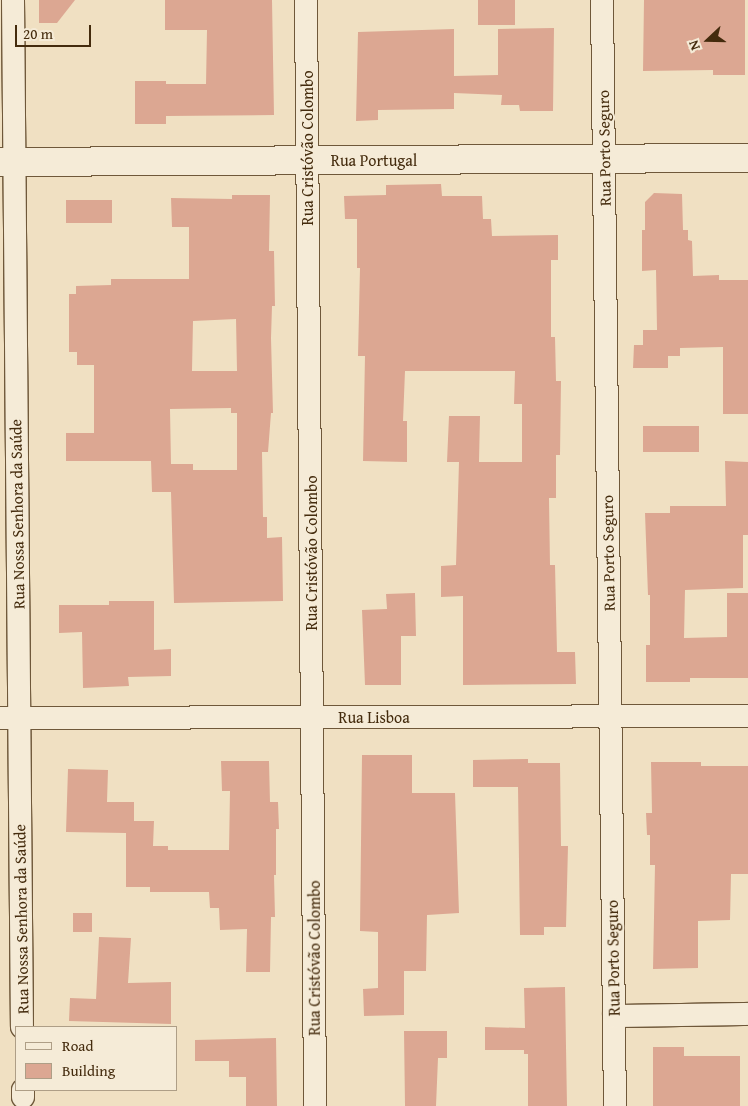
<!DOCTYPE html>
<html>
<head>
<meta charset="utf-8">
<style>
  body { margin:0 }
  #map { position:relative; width:748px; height:1106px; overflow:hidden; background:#f0e0c2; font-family:"Gentium Book Plus",serif }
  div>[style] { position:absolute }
  .building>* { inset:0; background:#dca792; transform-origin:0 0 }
  .roads { filter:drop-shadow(1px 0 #6f583a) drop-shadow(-1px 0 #6f583a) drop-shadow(0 1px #6f583a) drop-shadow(0 -1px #6f583a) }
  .street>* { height:22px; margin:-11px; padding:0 11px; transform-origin:11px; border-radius:11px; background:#f5ebd7 }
  .secondary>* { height:28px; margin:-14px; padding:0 14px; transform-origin:14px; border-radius:14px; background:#f5ebd7 }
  span { translate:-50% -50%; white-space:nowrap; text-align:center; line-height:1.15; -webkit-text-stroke:4px #f5ebd7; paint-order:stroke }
  .street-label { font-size:16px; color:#442b0d }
  .legend { position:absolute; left:15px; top:1026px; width:162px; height:65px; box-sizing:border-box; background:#f5ebd7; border:1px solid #ae9e86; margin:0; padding:6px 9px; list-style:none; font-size:15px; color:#442b0d }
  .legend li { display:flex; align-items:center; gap:10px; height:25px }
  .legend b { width:25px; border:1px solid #ae9e86 }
  .north { position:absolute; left:683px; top:15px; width:50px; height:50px; -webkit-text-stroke:4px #f5ebd7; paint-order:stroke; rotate:249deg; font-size:14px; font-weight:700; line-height:20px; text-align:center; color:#442b0d }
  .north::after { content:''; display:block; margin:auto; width:18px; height:22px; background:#442b0d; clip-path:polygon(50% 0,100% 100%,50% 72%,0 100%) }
  .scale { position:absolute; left:15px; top:25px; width:76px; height:22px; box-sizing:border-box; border:2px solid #442b0d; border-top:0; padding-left:6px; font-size:15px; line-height:18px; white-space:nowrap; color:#442b0d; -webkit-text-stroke:4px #f5ebd7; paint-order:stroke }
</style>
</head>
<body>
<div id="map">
  <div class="building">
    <div style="clip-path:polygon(39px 0,75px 0,57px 23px,39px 23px)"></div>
    <div style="clip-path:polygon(165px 0,272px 0,274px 115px,166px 116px,166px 124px,135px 124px,135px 81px,166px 81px,166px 84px,206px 84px,207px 30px,165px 30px)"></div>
    <div style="left:478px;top:0;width:37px;height:25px"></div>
    <div style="clip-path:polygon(644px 0,745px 0,745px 75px,713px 75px,713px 70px,643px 71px)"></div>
    <div style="clip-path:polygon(554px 28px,553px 111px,520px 111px,519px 105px,501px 105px,502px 95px,454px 93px,454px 109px,378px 110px,378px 120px,356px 121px,358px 32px,454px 29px,454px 76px,498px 75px,498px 29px)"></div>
    <div style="clip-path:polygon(441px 184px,442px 196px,482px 196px,483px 219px,491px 219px,492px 236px,558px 235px,558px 260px,551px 260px,551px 337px,555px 337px,556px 381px,561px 381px,560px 455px,556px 455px,556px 498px,549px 498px,550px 565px,555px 565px,557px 652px,575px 652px,576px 684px,463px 685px,463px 596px,441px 597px,441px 566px,456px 565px,459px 462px,447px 462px,449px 416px,480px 416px,479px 462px,522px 462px,522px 404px,514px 404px,515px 371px,405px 371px,403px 421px,407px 421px,407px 462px,363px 461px,365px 356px,358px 356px,360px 268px,357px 268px,357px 219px,345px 219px,344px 196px,386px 195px,386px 185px)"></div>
    <div style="clip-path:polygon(654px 193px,682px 194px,683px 230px,688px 230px,688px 240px,692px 241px,693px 276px,719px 275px,719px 280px,748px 280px,748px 414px,723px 414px,723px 347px,680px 348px,680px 356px,668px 356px,668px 368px,633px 368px,634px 345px,643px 345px,643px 330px,657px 330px,656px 270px,642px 271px,642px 230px,645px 230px,645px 202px)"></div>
    <div style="clip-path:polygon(evenodd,232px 195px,270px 195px,269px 251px,274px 251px,275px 306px,272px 306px,271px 338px,273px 413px,271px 413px,268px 452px,262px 452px,263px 517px,267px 517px,267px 538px,282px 537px,283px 601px,174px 603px,171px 492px,152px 492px,151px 461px,66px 461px,66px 433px,94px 433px,94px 365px,77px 365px,77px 352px,69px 352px,69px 294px,76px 294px,76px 286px,111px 285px,111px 279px,189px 279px,189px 227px,172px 227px,171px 198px,232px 199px,232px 195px,236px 319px,237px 371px,192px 371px,193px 321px,236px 319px,232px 195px,231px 408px,231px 413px,237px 413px,237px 470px,193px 470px,193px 464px,171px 464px,170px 409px,231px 408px)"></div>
    <div style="left:66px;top:200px;width:46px;height:23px"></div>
    <div style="left:699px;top:426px;width:26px;height:56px;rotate:90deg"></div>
    <div style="clip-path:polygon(725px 461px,748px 462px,748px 535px,743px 535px,743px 588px,685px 590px,684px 638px,727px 637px,727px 593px,748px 593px,748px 678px,690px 678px,690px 682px,646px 682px,646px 645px,650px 645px,650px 595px,648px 595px,645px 513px,670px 513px,670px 506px,726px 506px)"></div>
    <div style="clip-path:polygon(415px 593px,416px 636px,401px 636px,401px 685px,365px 685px,362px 610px,387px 609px,386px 594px)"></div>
    <div style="clip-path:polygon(109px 601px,154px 601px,154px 650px,171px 649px,171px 676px,128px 677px,129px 686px,83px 688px,82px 632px,59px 633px,59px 605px,109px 605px)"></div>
    <div style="clip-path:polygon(362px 755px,412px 755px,412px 793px,455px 793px,459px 913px,427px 915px,426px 971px,404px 971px,404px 1015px,364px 1016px,363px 989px,378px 988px,378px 932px,360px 931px)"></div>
    <div style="clip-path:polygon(528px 759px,528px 763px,560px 763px,561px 846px,568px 846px,566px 927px,544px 927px,544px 935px,520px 935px,518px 787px,473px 787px,473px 760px)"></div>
    <div style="clip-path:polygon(221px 761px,269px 761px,270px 802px,278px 802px,279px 829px,276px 829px,276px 875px,274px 875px,275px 917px,271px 917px,270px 972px,246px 972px,247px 929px,220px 930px,219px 908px,210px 908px,209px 892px,150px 892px,150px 887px,126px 887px,126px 833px,66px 832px,68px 769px,108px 770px,107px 802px,134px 802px,134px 821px,154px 821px,153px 846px,168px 846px,168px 850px,229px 850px,230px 791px,222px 791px)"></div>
    <div style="clip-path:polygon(651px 762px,701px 762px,701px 766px,748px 766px,748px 874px,731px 874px,730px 920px,698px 921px,698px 968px,653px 969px,655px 865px,650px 865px,650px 835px,647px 835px,646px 813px,652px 813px)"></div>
    <div style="left:73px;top:913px;width:19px;height:19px"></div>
    <div style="clip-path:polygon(99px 937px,131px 938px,128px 983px,171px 982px,171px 1024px,69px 1021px,70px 998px,96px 999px)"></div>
    <div style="clip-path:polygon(565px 987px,567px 1106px,528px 1106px,528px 1054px,524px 1054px,524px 1050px,485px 1050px,485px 1027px,525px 1028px,524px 988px)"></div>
    <div style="clip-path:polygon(404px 1031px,447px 1031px,447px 1058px,438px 1058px,436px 1106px,405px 1106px)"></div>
    <div style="clip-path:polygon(276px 1038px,277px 1106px,246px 1106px,246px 1077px,229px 1077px,229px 1061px,195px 1061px,195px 1040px)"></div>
    <div style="clip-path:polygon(653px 1047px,684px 1047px,684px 1056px,740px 1056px,740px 1106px,653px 1106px)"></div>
  </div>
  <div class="roads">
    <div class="street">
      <div style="left:13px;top:0;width:1027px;rotate:89.5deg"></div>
      <div style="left:306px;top:0;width:1106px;rotate:89.53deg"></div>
      <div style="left:602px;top:0;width:1106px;rotate:89.33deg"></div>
      <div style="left:0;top:718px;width:748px;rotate:-0.15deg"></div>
      <div style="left:614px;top:1016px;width:134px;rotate:-0.9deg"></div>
      <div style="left:23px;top:1090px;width:7px;rotate:90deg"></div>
    </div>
    <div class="secondary">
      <div style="left:0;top:162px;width:748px;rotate:-0.31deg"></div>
    </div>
  </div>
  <div class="street-label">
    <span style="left:307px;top:148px;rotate:-90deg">Rua Cristóvão Colombo</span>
    <span style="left:604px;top:148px;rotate:-91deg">Rua Porto Seguro</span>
    <span style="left:374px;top:160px">Rua Portugal</span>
    <span style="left:17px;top:514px;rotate:-91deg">Rua Nossa Senhora da Saúde</span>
    <span style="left:311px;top:553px;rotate:-90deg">Rua Cristóvão Colombo</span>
    <span style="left:608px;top:553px;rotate:-91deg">Rua Porto Seguro</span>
    <span style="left:374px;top:717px">Rua Lisboa</span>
    <span style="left:21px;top:919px;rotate:-91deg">Rua Nossa Senhora da Saúde</span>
    <span style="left:314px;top:958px;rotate:-90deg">Rua Cristóvão Colombo</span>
    <span style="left:613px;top:958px;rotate:-91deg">Rua Porto Seguro</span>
  </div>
  <ul class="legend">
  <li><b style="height:6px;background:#f5ebd7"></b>Road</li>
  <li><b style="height:14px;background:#dca792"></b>Building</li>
  </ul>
  <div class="north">N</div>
  <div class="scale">20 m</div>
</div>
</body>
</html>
